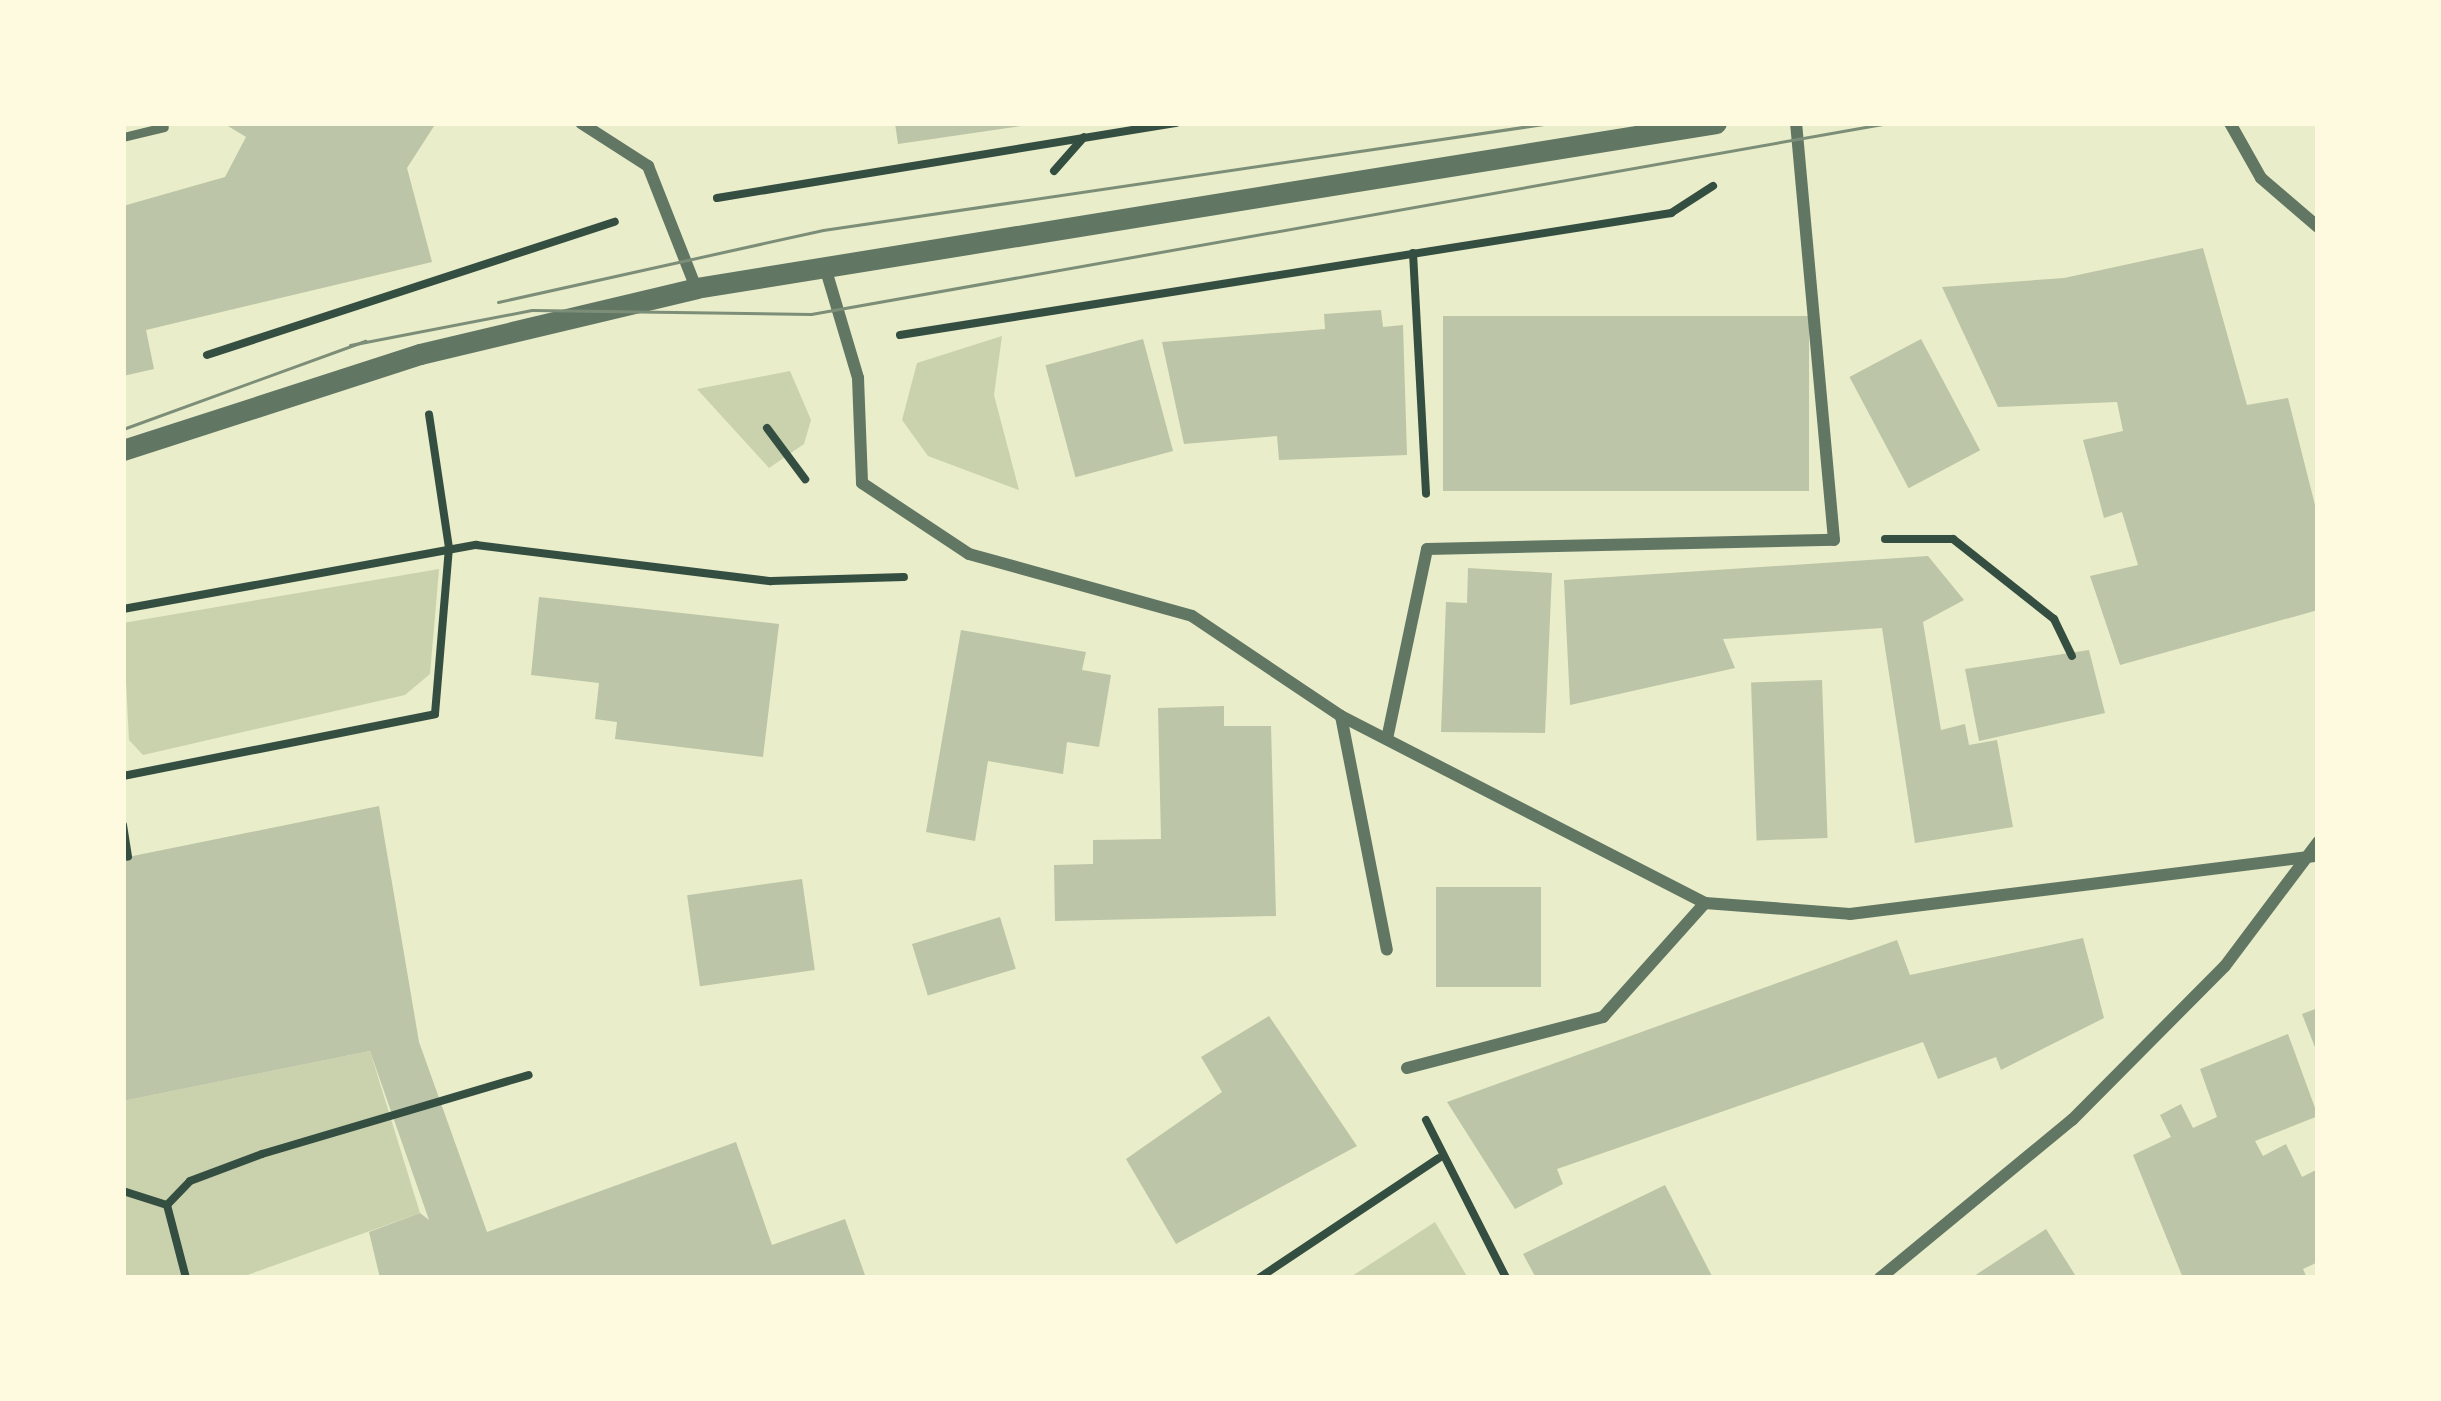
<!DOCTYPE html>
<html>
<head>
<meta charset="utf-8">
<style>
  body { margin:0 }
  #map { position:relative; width:2441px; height:1401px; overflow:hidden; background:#e9edc9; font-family:Cabin,sans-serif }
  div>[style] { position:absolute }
  .green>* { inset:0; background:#cad2ad }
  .building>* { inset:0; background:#bcc5a7; transform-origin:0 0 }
  .path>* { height:8px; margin:-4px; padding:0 4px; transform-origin:4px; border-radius:4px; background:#344e41 }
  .service>* { height:9px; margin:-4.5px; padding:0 4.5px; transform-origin:4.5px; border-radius:4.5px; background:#617663 }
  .minor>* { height:12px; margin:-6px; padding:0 6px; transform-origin:6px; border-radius:6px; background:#617663 }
  .tertiary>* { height:21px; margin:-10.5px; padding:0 10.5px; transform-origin:10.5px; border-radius:10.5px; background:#617663 }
  .tram>* { height:3px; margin:-1.5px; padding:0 1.5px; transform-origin:1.5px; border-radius:1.5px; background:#7c8e77 }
  span { translate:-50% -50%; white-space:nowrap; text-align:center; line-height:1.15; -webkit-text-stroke:10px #fefae0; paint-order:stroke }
  .frame { position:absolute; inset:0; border:126px solid #fefae0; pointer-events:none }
</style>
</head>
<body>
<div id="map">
  <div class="green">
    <div style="clip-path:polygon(1002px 336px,994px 395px,1019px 490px,928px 456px,902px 420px,917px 363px)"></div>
    <div style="clip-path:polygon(790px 371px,811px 420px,804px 444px,769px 468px,697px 389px)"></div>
    <div style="clip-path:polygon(439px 569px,430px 674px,405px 695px,143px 755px,129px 740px,123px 623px)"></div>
    <div style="clip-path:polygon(370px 1051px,420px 1213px,239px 1278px,123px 1278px,123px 1101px)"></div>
    <div style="clip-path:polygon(1435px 1222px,1468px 1278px,1349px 1278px)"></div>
  </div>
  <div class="building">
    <div style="clip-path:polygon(223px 123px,436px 123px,407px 168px,432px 262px,146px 330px,154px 369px,123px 376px,123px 206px,225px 177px,246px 137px)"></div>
    <div style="clip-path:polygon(895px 123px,1021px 123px,1021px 126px,898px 144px)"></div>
    <div style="clip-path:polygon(2203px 248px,2247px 405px,2288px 398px,2318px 517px,2318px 610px,2120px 665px,2090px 576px,2138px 565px,2122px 512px,2104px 518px,2083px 440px,2123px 431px,2117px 402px,1998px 407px,1942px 287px,2064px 278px)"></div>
    <div style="clip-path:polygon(1381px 310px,1383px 327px,1403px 325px,1407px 455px,1279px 460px,1277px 436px,1184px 444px,1162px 342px,1325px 329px,1324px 314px)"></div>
    <div style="left:1809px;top:316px;width:175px;height:366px;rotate:90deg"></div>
    <div style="left:1143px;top:339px;width:116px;height:101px;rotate:75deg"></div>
    <div style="left:1921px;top:339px;width:126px;height:81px;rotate:62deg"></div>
    <div style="clip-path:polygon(1928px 556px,1964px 600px,1923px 622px,1941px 730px,1965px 724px,1969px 745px,1997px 740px,2013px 827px,1915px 843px,1882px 628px,1723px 639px,1735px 668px,1570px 705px,1564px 580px)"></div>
    <div style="clip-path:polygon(1468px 568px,1552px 573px,1545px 733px,1441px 732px,1446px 602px,1467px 603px)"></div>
    <div style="clip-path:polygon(539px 597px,779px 624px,763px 757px,615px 739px,617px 722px,595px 719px,599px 683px,531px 675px)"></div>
    <div style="clip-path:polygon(961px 630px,1086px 652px,1082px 670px,1111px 675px,1099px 747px,1067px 742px,1063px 774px,988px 761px,975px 841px,926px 832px)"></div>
    <div style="clip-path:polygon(2089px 650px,2105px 713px,1979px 741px,1965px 669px)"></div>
    <div style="left:1822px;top:680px;width:158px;height:71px;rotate:88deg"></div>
    <div style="clip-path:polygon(1224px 706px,1224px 726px,1271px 726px,1276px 916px,1055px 921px,1054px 865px,1093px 864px,1093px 840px,1161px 839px,1158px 708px)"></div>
    <div style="clip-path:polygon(379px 806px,419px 1042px,487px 1232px,736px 1142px,772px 1245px,845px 1219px,866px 1278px,380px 1278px,369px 1232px,420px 1213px,429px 1220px,370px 1051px,123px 1101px,123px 858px)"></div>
    <div style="left:802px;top:879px;width:92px;height:116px;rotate:82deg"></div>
    <div style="left:1541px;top:887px;width:100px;height:105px;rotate:90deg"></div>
    <div style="left:1000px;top:917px;width:54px;height:92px;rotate:73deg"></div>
    <div style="clip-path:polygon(2083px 938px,2104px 1018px,2001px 1070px,1996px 1057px,1938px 1079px,1923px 1042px,1557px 1169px,1563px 1184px,1515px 1209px,1447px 1102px,1897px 940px,1910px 975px)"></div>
    <div style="clip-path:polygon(2318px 1008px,2318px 1055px,2302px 1014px)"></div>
    <div style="clip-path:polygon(1269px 1016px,1357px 1146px,1176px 1244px,1126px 1159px,1222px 1092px,1201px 1057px)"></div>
    <div style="clip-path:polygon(2288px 1034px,2318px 1116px,2255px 1141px,2263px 1156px,2286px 1144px,2302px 1177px,2318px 1169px,2318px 1262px,2303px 1269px,2307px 1278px,2183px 1278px,2133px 1155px,2171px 1137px,2160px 1115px,2181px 1104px,2193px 1128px,2217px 1117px,2200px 1069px)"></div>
    <div style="clip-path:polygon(1665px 1185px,1713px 1278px,1536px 1278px,1523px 1254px)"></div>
    <div style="clip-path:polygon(2046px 1229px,2077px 1278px,1971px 1278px)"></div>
  </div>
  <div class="path">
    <div style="left:1054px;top:171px;width:45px;rotate:-48.6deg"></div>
    <div style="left:717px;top:198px;width:466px;rotate:-9.3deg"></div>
    <div style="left:1413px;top:253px;width:241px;rotate:86.9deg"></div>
    <div style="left:900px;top:335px;width:781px;rotate:-8.99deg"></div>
    <div style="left:1671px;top:213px;width:50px;rotate:-32.7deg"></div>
    <div style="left:207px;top:355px;width:429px;rotate:-18.1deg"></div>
    <div style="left:767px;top:428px;width:64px;rotate:53.3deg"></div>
    <div style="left:1885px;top:539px;width:68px"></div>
    <div style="left:1953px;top:539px;width:129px;rotate:38.4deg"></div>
    <div style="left:2054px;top:619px;width:41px;rotate:64.1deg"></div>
    <div style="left:123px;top:609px;width:359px;rotate:-10.3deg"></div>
    <div style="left:476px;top:545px;width:297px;rotate:7deg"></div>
    <div style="left:771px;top:581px;width:133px;rotate:-1.7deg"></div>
    <div style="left:123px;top:776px;width:318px;rotate:-11.2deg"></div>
    <div style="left:435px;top:714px;width:167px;rotate:-85.2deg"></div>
    <div style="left:449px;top:548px;width:135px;rotate:-98.5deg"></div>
    <div style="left:123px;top:825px;width:32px;rotate:81deg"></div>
    <div style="left:1426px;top:1120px;width:177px;rotate:63.1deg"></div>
    <div style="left:123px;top:1191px;width:46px;rotate:17.7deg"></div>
    <div style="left:167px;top:1205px;width:75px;rotate:75.4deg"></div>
    <div style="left:167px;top:1205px;width:33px;rotate:-46deg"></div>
    <div style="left:190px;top:1181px;width:77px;rotate:-20.6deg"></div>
    <div style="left:262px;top:1154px;width:278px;rotate:-16.5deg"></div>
    <div style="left:1259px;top:1278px;width:216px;rotate:-33.7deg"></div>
  </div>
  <div class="service">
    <div style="left:123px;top:137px;width:42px;rotate:-13.7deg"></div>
  </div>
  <div class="minor">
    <div style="left:581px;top:123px;width:80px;rotate:32.7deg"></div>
    <div style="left:648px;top:166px;width:131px;rotate:68.5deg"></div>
    <div style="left:2230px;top:123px;width:63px;rotate:60.6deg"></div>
    <div style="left:2261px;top:178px;width:75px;rotate:40.7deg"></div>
    <div style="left:825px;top:267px;width:116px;rotate:73.4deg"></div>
    <div style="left:858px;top:378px;width:105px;rotate:87.8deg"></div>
    <div style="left:862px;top:483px;width:128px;rotate:33.6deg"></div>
    <div style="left:969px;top:554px;width:231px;rotate:15.5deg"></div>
    <div style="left:1192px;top:616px;width:179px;rotate:33.9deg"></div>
    <div style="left:1341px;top:716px;width:409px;rotate:27.2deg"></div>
    <div style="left:1705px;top:903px;width:145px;rotate:4.3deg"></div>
    <div style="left:1850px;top:914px;width:472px;rotate:-7.1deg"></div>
    <div style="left:1341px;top:716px;width:238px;rotate:78.9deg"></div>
    <div style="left:1387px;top:739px;width:194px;rotate:-78.1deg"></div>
    <div style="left:1427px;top:549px;width:407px;rotate:-1.3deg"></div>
    <div style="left:1834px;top:540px;width:419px;rotate:-95.2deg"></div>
    <div style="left:1407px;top:1068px;width:203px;rotate:-14.6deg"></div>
    <div style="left:1603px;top:1017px;width:153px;rotate:-48.2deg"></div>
    <div style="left:1880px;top:1278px;width:249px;rotate:-39.5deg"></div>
    <div style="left:2072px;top:1120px;width:217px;rotate:-45.2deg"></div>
    <div style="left:2225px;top:966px;width:155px;rotate:-53.1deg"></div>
  </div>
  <div class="tertiary">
    <div style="left:123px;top:450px;width:312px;rotate:-17.9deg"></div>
    <div style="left:420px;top:354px;width:284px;rotate:-13.4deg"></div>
    <div style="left:696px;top:288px;width:1033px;rotate:-9.19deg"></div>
  </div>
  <div class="tram">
    <div style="left:498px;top:302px;width:333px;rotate:-12.5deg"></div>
    <div style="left:823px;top:230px;width:735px;rotate:-8.37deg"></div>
    <div style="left:350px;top:345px;width:185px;rotate:-10.9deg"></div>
    <div style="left:532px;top:310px;width:279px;rotate:0.8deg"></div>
    <div style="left:811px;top:314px;width:1094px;rotate:-10.06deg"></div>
    <div style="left:123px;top:429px;width:258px;rotate:-20deg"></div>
  </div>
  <div class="frame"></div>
</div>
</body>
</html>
